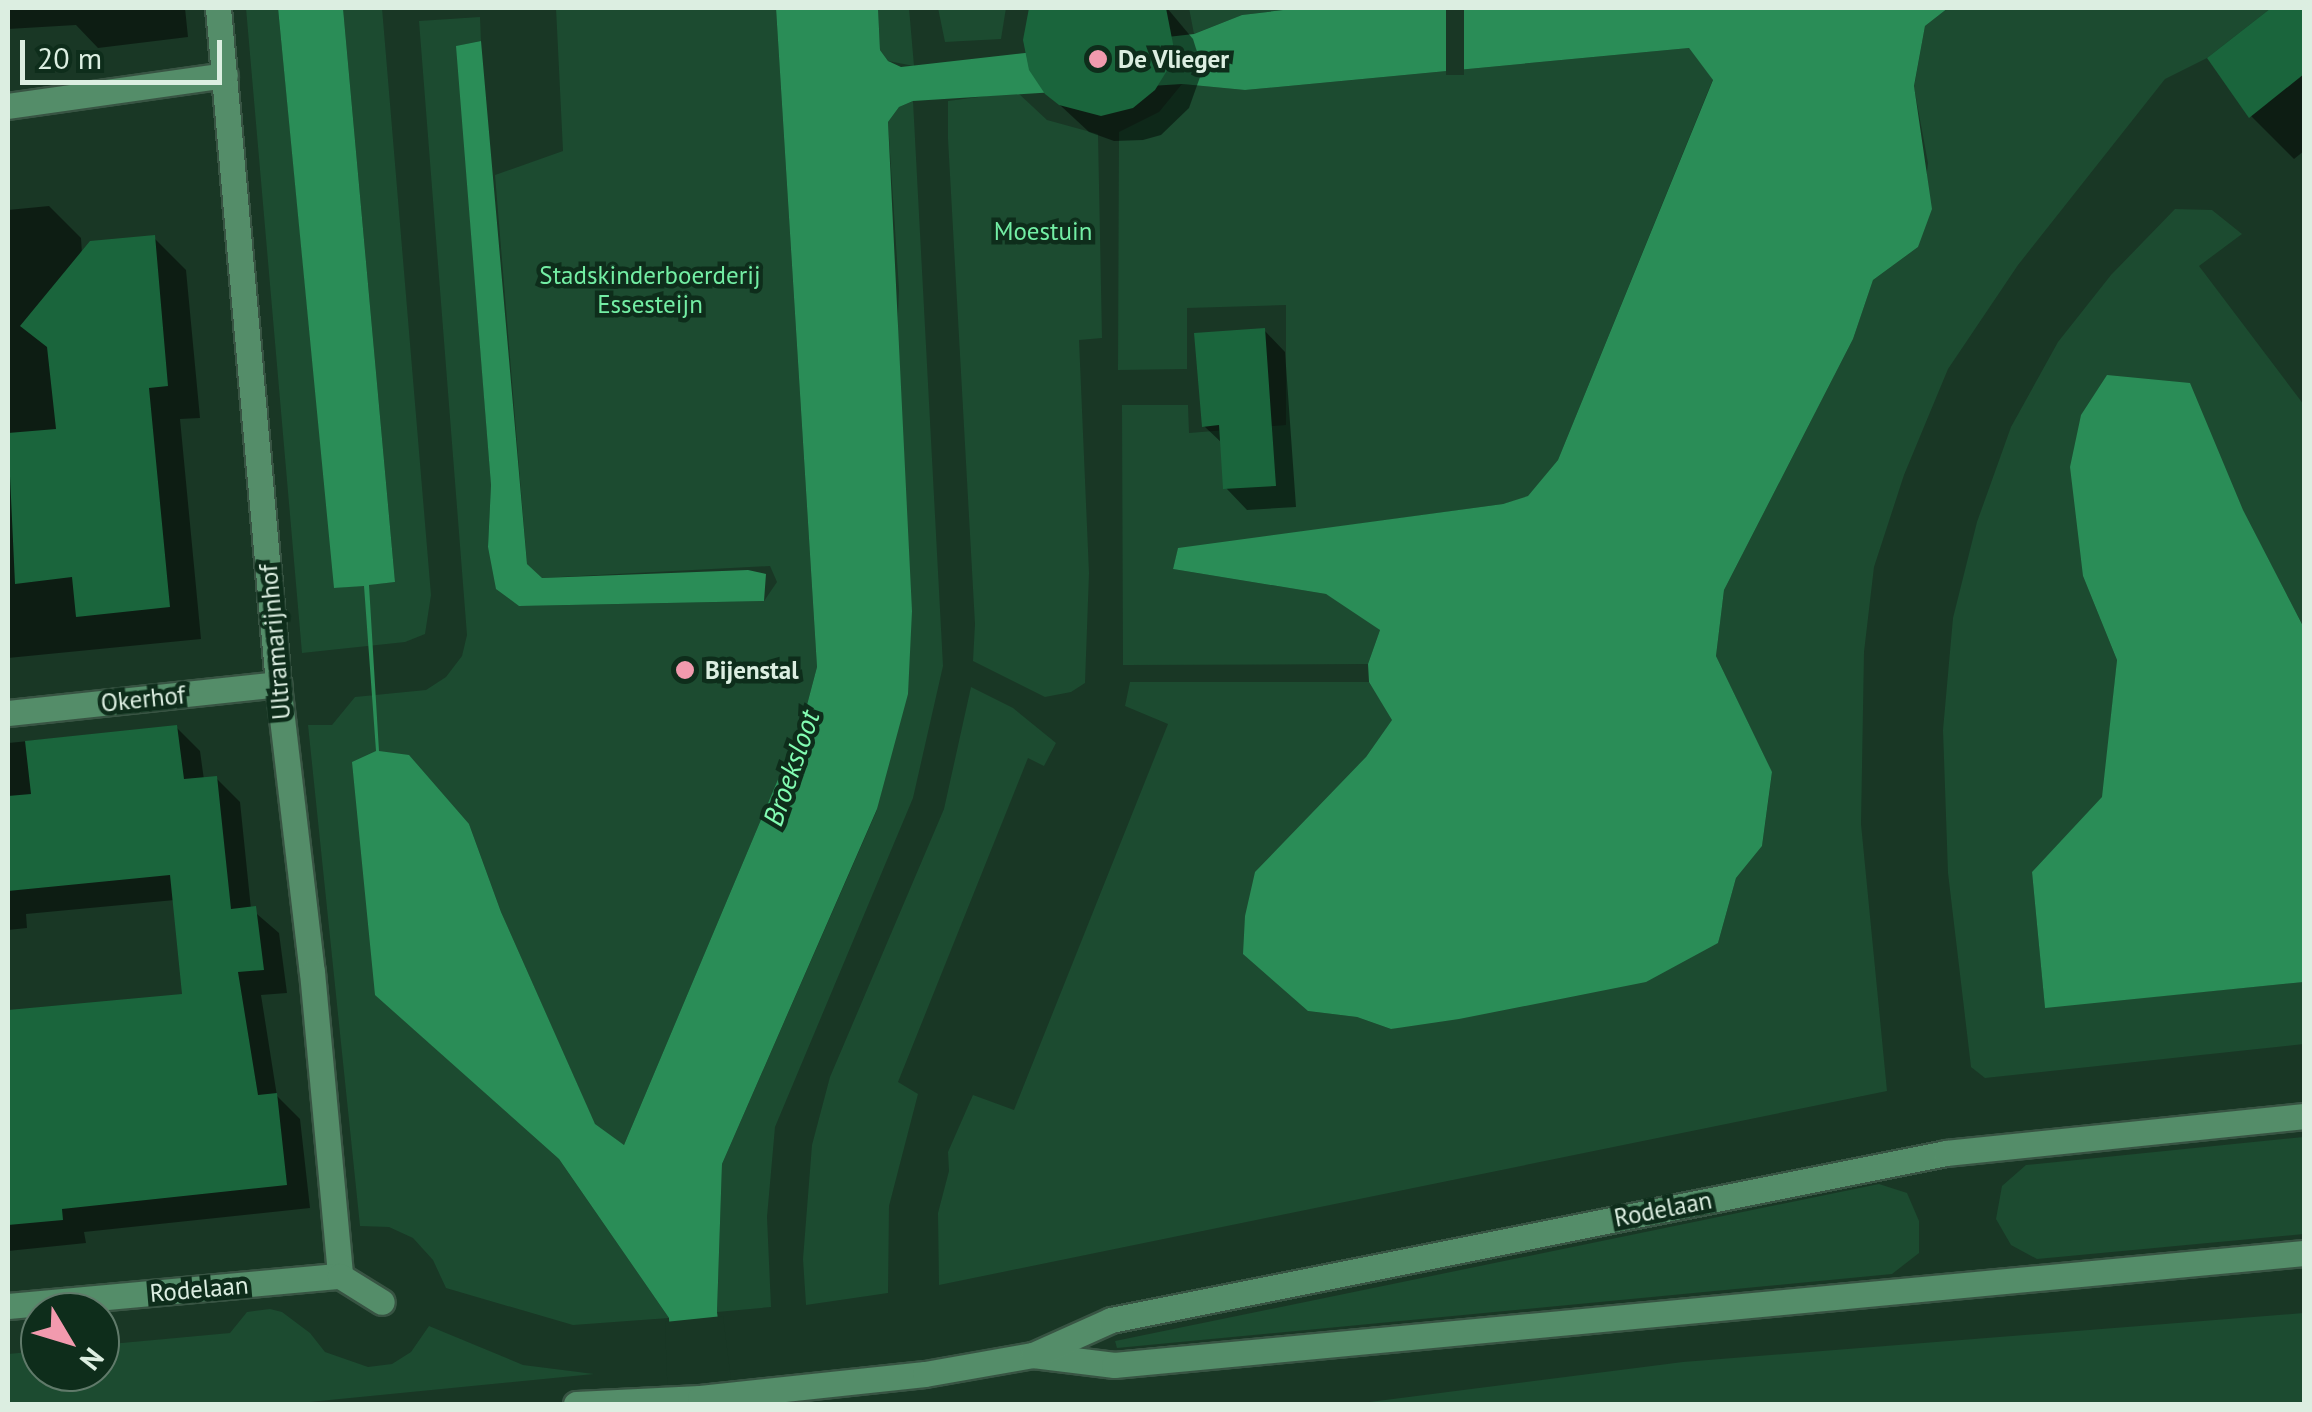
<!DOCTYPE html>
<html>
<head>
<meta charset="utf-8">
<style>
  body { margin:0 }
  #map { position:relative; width:2312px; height:1412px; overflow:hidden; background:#193725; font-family:"PT Sans",sans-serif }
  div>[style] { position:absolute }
  .green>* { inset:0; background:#1c4b30 }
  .water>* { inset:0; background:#2a8d57 }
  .pier>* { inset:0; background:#193725; transform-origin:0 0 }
  .shadow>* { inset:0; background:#0007 }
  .building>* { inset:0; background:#1a653c }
  .roads { filter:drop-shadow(2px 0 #385443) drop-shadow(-2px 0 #385443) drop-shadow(0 2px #385443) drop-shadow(0 -2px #385443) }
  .minor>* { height:25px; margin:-12.5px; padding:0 12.5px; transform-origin:12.5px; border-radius:12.5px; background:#548d69 }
  .dots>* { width:28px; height:28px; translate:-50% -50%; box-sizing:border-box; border:5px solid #0e2d1b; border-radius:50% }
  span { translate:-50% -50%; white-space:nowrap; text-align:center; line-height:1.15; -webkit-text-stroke:9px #0e2d1b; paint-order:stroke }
  .poi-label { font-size:25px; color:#dceee1; font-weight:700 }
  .left { translate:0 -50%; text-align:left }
  .park-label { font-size:25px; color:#73eea4 }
  .street-label { font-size:25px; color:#dceee1 }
  .water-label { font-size:28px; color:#83fdb3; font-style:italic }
  .frame { position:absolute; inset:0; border:10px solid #dceee1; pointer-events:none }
  .north { position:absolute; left:20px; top:1292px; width:100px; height:100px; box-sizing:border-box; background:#0e2d1b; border:2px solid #607a6a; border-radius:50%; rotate:128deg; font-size:28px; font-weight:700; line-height:40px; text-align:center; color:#dceee1 }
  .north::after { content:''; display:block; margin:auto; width:35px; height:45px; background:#f29aae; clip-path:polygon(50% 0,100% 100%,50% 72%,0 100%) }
  .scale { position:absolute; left:20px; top:40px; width:202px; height:45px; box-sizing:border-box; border:5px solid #dceee1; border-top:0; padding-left:12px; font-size:30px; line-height:35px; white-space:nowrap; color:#dceee1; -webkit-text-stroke:8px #0e2d1b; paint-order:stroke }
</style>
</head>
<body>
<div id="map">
  <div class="green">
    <div style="clip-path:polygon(246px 8px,278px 8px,335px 588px,395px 582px,343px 8px,382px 8px,431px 595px,425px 634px,405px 642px,302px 653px)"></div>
    <div style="clip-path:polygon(556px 8px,776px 8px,817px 667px,803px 720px,624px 1145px,595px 1125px,501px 912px,469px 824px,366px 888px,376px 995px,559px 1159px,669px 1318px,573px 1325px,446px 1288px,433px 1260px,413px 1238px,389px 1227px,360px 1226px,308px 725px,332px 725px,355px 697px,426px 690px,446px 677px,462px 656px,467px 635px,419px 21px,480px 17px,481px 41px,457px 46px,491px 485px,488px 547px,519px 606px,764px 601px,777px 582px,770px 566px,541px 578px,527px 564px,495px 175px,563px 151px)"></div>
    <div style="clip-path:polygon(878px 8px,909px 8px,914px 66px,888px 61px,880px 50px)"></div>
    <div style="clip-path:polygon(938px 8px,1006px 8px,1001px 39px,945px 42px)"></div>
    <div style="clip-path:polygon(1189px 8px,1300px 8px,1242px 15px,1194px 34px)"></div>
    <div style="clip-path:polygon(1948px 8px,2271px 8px,2207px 58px,2165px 79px,2018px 265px,1948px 369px,1904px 475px,1874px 567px,1864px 652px,1861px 824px,1887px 1091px,939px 1285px,938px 1213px,949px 1171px,948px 1152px,973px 1095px,1014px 1110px,1168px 724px,1125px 706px,1130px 682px,1369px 682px,1393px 719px,1366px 757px,1308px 1011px,1357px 1017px,1391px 1029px,1718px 943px,1736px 878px,1762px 846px,1772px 773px,1716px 656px,1724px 590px,1853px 339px,1873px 280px,1918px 247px,1928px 163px,1914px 87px,1925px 26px)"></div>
    <div style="clip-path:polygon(1689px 48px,1713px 79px,1558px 460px,1528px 497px,1503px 504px,1178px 549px,1173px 569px,1326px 594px,1363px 615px,1380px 630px,1368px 664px,1123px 665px,1122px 405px,1188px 405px,1189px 433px,1286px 425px,1286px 305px,1187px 308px,1187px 369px,1118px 370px,1119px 132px,1159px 112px,1182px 84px,1245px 90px)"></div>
    <div style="clip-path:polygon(1017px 92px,1047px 120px,1098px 134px,1102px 338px,1079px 340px,1089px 573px,1085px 683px,1071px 692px,1045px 697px,973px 661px,975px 624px,948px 139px,948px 101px)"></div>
    <div style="clip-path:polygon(913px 101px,943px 666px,913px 798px,775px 1127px,767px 1217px,771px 1307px,717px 1312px,722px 1164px,877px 810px,899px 290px,888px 122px,899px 107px)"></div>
    <div style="clip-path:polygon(2175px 209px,2212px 210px,2242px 234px,2199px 266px,2304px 405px,2304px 628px,2243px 511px,2083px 576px,2117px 660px,2103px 797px,2032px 872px,2045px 1007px,2304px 982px,2304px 1044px,1985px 1078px,1971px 1067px,1948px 873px,1943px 730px,1953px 618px,1977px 522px,2011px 427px,2058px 342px,2111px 275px)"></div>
    <div style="clip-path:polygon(971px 687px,1013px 708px,1056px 743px,1044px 766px,1028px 758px,898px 1082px,918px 1094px,889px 1206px,888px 1293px,806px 1305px,803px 1259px,812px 1145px,830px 1077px,944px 809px)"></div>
    <div style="clip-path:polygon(2304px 1137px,2304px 1234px,2037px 1259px,2011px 1245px,1996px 1219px,2002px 1186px,2026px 1165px)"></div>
    <div style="clip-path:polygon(1879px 1184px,1907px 1193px,1919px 1221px,1919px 1253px,1892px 1274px,1117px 1348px,1115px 1341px)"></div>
    <div style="clip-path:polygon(270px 1309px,282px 1312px,310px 1333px,325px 1352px,368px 1367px,392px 1364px,411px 1352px,429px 1326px,523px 1365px,594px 1374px,289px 1404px,8px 1404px,8px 1354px,40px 1351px,40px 1372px,100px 1372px,100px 1345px,230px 1333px,247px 1312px)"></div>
    <div style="clip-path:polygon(2304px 1313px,2304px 1404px,1354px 1404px,1683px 1362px)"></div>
  </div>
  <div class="water">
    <div style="clip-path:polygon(278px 8px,343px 8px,395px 582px,369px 585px,379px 751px,409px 755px,469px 824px,501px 912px,595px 1124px,624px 1145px,803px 720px,817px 667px,776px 8px,878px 8px,880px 50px,888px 61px,901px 67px,1194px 34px,1242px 15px,1300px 8px,1948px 8px,1925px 26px,1914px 86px,1932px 209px,1918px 247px,1873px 280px,1853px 339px,1724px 590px,1716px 656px,1772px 772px,1762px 846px,1736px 878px,1718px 943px,1646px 982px,1459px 1019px,1391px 1029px,1357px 1017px,1308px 1011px,1243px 954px,1245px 916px,1255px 872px,1366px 757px,1392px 720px,1369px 682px,1368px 664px,1380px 630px,1326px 594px,1173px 569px,1178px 548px,1503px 504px,1528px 496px,1558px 460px,1713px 80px,1689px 48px,1245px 90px,1182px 84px,913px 101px,899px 107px,888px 122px,912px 611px,908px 694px,877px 809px,722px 1164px,717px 1312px,729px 1404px,673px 1404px,669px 1318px,559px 1159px,375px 995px,352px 762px,376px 751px,364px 586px,334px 588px)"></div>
    <div style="clip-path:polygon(481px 41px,527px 564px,542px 578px,748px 570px,766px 574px,764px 601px,519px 606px,496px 589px,488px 547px,491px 485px,456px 46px)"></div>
    <div style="clip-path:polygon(2107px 375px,2190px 383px,2243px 510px,2304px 628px,2304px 982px,2045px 1008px,2032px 872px,2102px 797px,2117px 660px,2083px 576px,2070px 467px,2081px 415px)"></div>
  </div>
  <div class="pier">
    <div style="left:1446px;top:8px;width:18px;height:67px"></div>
    <div style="clip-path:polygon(723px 1316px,734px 1404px,668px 1404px,665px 1322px)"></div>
  </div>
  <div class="shadow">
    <div style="clip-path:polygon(8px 8px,185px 8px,188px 37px,98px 48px,76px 25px,8px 29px)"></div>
    <div style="clip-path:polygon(1035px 8px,1167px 8px,1193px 39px,1199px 58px,1200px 77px,1189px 108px,1161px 135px,1143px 140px,1114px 141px,1089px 132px,1047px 93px,1029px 18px)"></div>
    <div style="clip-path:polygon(2275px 8px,2304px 8px,2304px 151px,2294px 159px,2251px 116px,2210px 59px)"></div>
    <div style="clip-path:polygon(49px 206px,81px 238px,82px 254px,154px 238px,186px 270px,200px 418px,180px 419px,201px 639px,8px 658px,8px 210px)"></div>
    <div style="clip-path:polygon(1264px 330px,1285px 352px,1296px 507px,1247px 510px,1226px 488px,1223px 444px,1204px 426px)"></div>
    <div style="clip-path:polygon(176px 727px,200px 751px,204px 780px,217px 779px,240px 802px,251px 909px,279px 933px,287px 993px,261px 995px,277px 1096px,300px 1119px,310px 1208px,84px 1232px,86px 1243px,8px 1251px,8px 1024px,184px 997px,175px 900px,26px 914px,27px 928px,8px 930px,8px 743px)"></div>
  </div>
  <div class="building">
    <div style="clip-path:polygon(1029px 8px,1166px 8px,1174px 49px,1168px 69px,1155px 90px,1133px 108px,1101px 116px,1059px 105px,1045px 94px,1029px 70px,1023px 40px)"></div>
    <div style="clip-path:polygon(2271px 8px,2304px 8px,2304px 74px,2249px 118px,2207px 58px)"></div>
    <div style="clip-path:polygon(155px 235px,168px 386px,149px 388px,170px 607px,76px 617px,72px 577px,15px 584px,8px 433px,56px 429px,47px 347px,20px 326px,90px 241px)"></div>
    <div style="clip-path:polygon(1265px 328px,1276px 486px,1223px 489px,1219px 425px,1202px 427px,1194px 333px)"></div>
    <div style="clip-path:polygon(177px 725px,184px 779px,217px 776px,231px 909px,256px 906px,264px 970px,238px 972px,258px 1095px,277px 1093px,287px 1185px,62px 1209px,63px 1220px,8px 1225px,8px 1010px,182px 994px,170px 875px,8px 891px,8px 796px,31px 794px,25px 741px)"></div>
  </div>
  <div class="roads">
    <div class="minor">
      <div style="left:218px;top:8px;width:679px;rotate:84.93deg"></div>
      <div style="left:278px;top:684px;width:290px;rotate:83.3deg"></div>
      <div style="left:312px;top:972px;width:305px;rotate:84.7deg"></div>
      <div style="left:8px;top:106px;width:219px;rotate:-8.1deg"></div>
      <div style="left:8px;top:713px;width:272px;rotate:-6.1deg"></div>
      <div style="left:8px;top:1306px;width:333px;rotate:-5.2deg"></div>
      <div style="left:340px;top:1276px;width:49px;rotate:31.8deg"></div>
      <div style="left:1033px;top:1355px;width:82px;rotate:7deg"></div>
      <div style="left:1114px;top:1365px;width:1195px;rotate:-5.38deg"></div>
      <div style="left:576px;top:1404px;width:124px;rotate:-2.8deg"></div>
      <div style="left:700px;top:1398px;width:226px;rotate:-6.1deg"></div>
      <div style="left:925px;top:1374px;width:110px;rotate:-10deg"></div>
      <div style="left:1033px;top:1355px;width:85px;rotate:-24.2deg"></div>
      <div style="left:1111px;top:1320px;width:852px;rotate:-11.31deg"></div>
      <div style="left:1946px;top:1153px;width:360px;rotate:-5.9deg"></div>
    </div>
  </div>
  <div class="dots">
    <div style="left:1098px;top:59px;background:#f29aae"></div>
    <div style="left:685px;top:670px;background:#f29aae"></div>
  </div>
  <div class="poi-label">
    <span class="left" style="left:1118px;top:59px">De Vlieger</span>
    <span class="left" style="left:705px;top:670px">Bijenstal</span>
  </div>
  <div class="park-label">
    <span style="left:1043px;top:231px">Moestuin</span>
    <span style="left:650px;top:290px">Stadskinderboerderij<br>Essesteijn</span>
  </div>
  <div class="street-label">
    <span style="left:275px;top:642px;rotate:-95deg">Ultramarijnhof</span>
    <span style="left:143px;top:699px;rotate:-6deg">Okerhof</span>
    <span style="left:1663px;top:1209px;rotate:-11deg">Rodelaan</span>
    <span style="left:199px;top:1289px;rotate:-5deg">Rodelaan</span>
  </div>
  <div class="water-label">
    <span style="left:791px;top:768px;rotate:-71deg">Broeksloot</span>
  </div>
  <div class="frame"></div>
  <div class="north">N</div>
  <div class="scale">20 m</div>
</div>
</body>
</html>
